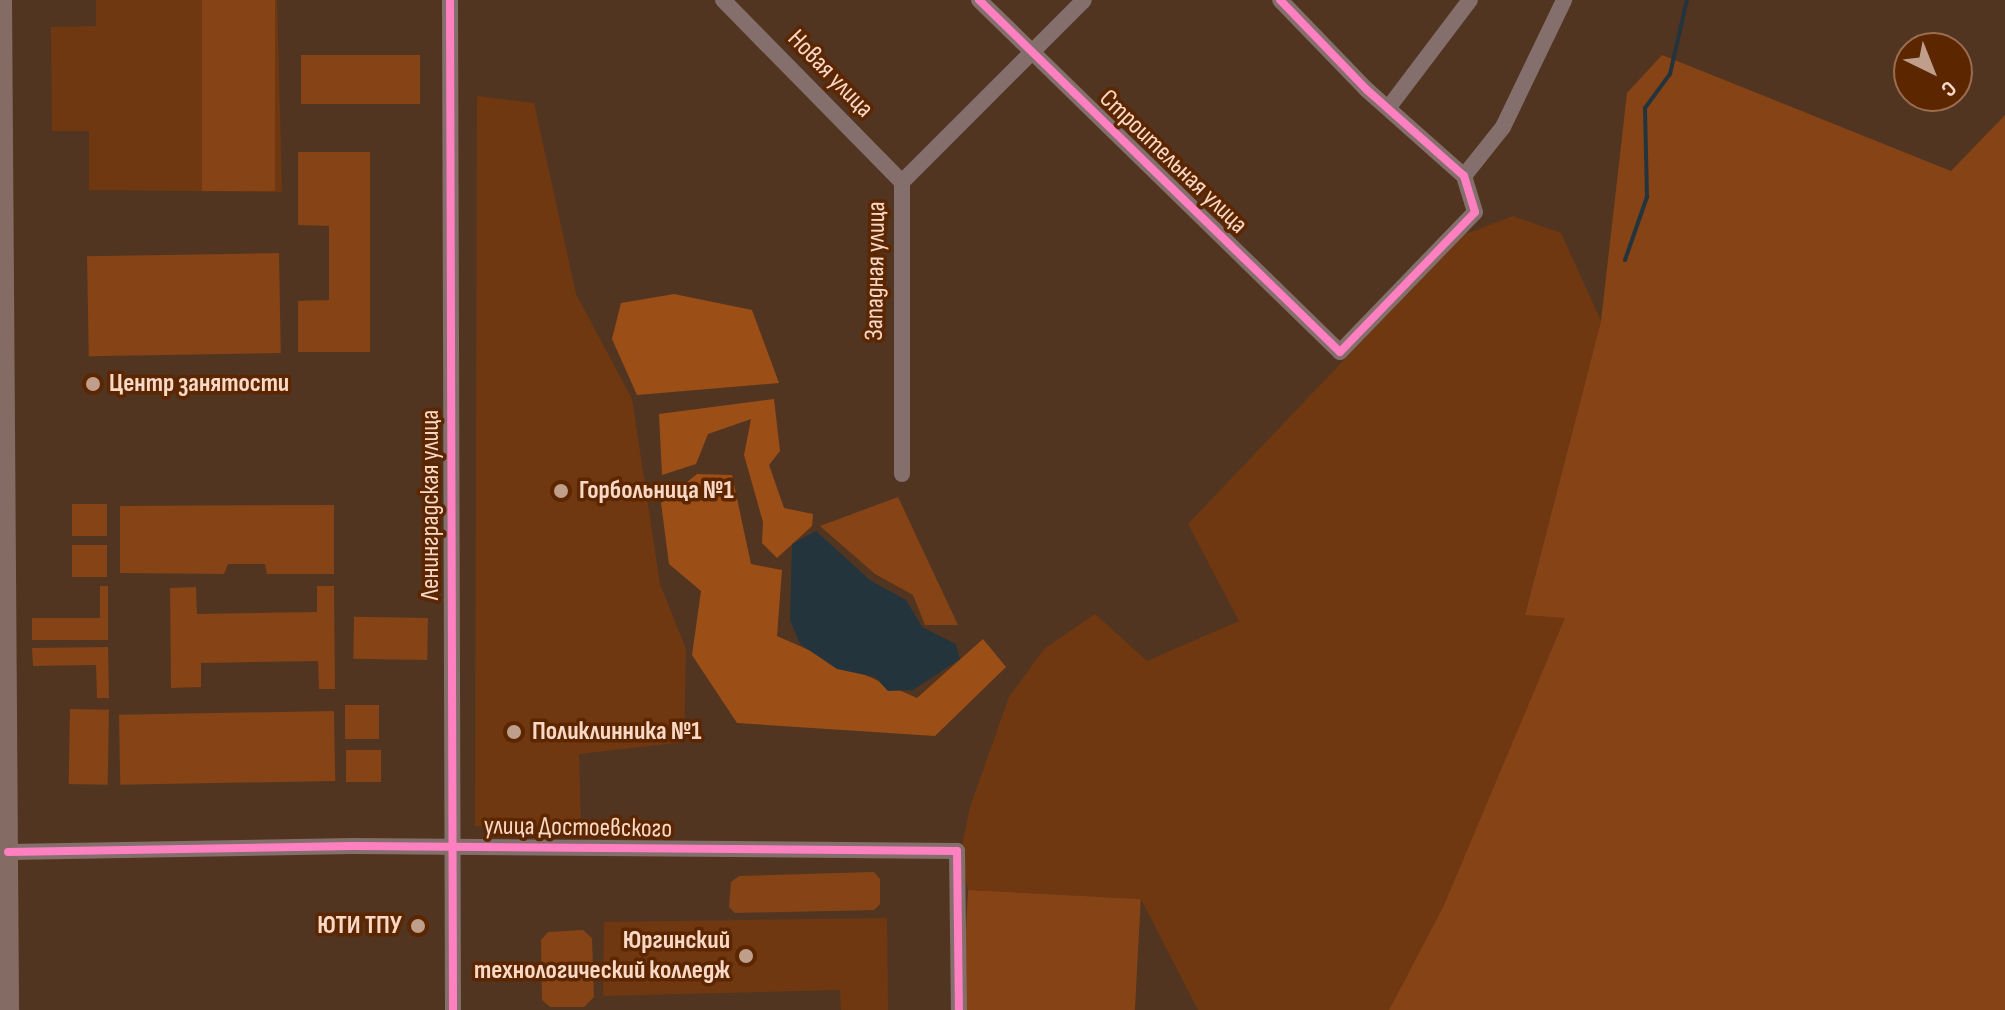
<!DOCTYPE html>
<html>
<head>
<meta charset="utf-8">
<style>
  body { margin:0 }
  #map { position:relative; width:2005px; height:1010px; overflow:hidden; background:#523521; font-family:"Sofia Sans Condensed",sans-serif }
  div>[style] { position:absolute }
  .built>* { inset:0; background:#703811 }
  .green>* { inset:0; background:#854316; transform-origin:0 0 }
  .forest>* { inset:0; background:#9c4e17 }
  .water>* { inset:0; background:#24343c }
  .stream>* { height:4px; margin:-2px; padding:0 2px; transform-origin:2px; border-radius:2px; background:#24343c }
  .minor>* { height:16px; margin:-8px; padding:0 8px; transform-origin:8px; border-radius:8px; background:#856f6c }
  .major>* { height:20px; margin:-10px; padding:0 10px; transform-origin:10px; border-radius:10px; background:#846c65 }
  .cycleway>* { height:8px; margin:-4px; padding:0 4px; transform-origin:4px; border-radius:4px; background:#ff80c0 }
  .dots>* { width:22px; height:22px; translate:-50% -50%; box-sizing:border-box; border:4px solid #5b2600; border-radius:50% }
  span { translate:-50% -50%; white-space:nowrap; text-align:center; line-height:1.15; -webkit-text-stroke:7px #5b2600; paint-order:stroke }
  .street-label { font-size:26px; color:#fad8c6 }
  .poi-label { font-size:26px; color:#fad8c6; font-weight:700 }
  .left { translate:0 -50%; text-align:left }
  .right { translate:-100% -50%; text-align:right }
  .north { position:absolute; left:1893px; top:32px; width:80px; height:80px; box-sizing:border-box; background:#5b2600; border:2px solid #9b6d4f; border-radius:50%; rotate:137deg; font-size:22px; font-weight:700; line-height:32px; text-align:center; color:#fad8c6 }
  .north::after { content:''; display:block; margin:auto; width:28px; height:36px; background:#bf9f8c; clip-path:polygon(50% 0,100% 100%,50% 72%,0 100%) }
</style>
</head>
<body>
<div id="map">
  <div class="built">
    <div style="clip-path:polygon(96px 0,277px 0,282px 192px,89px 190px,89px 131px,52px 131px,51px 27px,96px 26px)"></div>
    <div style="clip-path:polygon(477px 96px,534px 103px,576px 294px,632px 399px,660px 584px,686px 649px,684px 742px,579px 754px,581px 826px,475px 826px)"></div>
    <div style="clip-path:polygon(1513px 216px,1561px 233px,1601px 321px,1525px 614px,1566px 617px,1444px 905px,1389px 1010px,1198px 1010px,1141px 899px,968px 890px,960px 856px,970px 807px,1009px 697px,1044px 649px,1095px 614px,1147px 661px,1239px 621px,1188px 524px,1463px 235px)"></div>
    <div style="clip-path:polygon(887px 918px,888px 1010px,841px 1010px,840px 990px,603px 996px,604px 922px)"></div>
  </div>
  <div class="green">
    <div style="left:202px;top:0;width:73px;height:191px"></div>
    <div style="left:420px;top:55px;width:49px;height:119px;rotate:90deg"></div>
    <div style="clip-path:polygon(1662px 55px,1951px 171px,2005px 115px,2005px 1010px,1389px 1010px,1444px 905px,1565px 618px,1525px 615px,1601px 321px,1627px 93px)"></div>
    <div style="clip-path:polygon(298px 152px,370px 152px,370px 352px,298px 352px,298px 301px,329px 300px,329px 226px,298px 225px)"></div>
    <div style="left:279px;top:253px;width:100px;height:192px;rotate:89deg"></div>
    <div style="clip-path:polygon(898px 497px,958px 625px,925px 625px,913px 595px,875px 574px,820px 526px)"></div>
    <div style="left:72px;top:504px;width:35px;height:32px"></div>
    <div style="clip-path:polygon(334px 505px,334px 574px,267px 574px,265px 564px,228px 564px,224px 574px,120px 573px,120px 506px)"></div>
    <div style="left:72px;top:545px;width:35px;height:32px"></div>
    <div style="clip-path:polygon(100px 586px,108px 586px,108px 640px,32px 640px,32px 618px,100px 618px)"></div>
    <div style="clip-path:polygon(317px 586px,334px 586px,335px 689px,319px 689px,318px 661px,201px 663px,201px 687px,171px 688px,170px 588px,196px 587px,197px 614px,317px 612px)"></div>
    <div style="left:428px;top:618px;width:42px;height:74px;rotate:91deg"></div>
    <div style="clip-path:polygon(108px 647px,109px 698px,97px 698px,96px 665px,33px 666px,32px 648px)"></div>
    <div style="left:345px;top:705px;width:34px;height:34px"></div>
    <div style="left:70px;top:709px;width:39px;height:75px;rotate:1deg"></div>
    <div style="left:334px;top:711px;width:70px;height:215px;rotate:89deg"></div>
    <div style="left:346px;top:750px;width:35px;height:32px"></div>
    <div style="clip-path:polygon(874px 872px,880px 879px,880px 904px,874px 910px,735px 913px,729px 907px,731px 882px,739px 876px)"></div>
    <div style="left:968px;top:890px;width:173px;height:120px;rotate:3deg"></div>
    <div style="clip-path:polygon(583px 930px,592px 938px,594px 997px,584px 1007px,550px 1007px,542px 1000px,541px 940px,548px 932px)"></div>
  </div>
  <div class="forest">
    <div style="clip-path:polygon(674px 294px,752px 310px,779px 383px,637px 395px,612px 339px,621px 303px)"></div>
    <div style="clip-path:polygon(774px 399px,780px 451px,769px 465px,784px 508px,813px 514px,812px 526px,777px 558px,762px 543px,763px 522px,744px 455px,751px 419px,708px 434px,696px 464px,662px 475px,659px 414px)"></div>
    <div style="clip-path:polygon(697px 474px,732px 475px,751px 564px,782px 570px,777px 636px,917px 698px,983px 639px,1006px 667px,935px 736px,737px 723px,692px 655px,701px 591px,669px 564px,661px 503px)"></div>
  </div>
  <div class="water">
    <div style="clip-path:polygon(816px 531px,871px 581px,906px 600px,922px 627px,956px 644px,960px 659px,913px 690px,888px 691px,875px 677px,837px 669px,800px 644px,790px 620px,792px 544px)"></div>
  </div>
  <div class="stream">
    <div style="left:1625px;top:260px;width:67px;rotate:-70.8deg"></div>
    <div style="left:1647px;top:197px;width:89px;rotate:-91.3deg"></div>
    <div style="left:1645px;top:108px;width:42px;rotate:-53.7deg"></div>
    <div style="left:1670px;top:74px;width:76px;rotate:-77.1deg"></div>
  </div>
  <div class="minor">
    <div style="left:450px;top:0;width:1010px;rotate:89.83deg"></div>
    <div style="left:723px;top:0;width:255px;rotate:45.5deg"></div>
    <div style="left:979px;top:0;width:504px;rotate:44.28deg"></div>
    <div style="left:1340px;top:352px;width:194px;rotate:-46deg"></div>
    <div style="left:1475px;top:212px;width:38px;rotate:-107deg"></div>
    <div style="left:1464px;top:176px;width:130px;rotate:-138.4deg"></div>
    <div style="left:1367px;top:90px;width:125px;rotate:-134deg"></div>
    <div style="left:1389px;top:107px;width:134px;rotate:-52.9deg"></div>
    <div style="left:1464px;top:176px;width:63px;rotate:-51.5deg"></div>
    <div style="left:1503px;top:127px;width:141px;rotate:-64.3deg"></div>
    <div style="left:902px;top:474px;width:292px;rotate:-90deg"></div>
    <div style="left:902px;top:182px;width:257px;rotate:-45deg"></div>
    <div style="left:8px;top:852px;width:345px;rotate:-1deg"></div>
    <div style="left:353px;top:846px;width:604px;rotate:0.47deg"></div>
    <div style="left:957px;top:851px;width:159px;rotate:89.3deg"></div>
  </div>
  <div class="major">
    <div style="left:2px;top:0;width:1010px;rotate:89.6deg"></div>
  </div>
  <div class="cycleway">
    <div style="left:450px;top:0;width:1010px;rotate:89.83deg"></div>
    <div style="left:979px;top:0;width:504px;rotate:44.28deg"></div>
    <div style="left:1340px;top:352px;width:194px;rotate:-46deg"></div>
    <div style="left:1475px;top:212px;width:38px;rotate:-107deg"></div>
    <div style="left:1464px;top:176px;width:130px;rotate:-138.4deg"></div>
    <div style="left:1367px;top:90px;width:125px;rotate:-134deg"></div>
    <div style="left:8px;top:852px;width:345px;rotate:-1deg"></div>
    <div style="left:353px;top:846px;width:604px;rotate:0.47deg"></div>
    <div style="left:957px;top:851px;width:159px;rotate:89.3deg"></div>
  </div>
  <div class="dots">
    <div style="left:93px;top:384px;background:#bf9f8c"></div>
    <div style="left:561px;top:491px;background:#bf9f8c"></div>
    <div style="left:514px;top:732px;background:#bf9f8c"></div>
    <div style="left:418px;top:926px;background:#bf9f8c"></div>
    <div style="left:746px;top:956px;background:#bf9f8c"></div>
  </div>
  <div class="street-label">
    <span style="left:830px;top:74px;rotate:46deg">Новая улица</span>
    <span style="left:1173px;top:162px;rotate:44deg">Строительная улица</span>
    <span style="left:876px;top:271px;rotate:-89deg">Западная улица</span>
    <span style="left:431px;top:505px;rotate:-90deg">Ленинградская улица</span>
    <span style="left:578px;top:828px;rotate:1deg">улица Достоевского</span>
  </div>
  <div class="poi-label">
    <span class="left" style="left:109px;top:384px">Центр занятости</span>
    <span class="left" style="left:579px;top:491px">Горбольница №1</span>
    <span class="left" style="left:532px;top:732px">Поликлинника №1</span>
    <span class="right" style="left:402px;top:926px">ЮТИ ТПУ</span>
    <span class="right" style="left:730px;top:956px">Юргинский<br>технологический колледж</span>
  </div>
  <div class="north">С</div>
</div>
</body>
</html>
